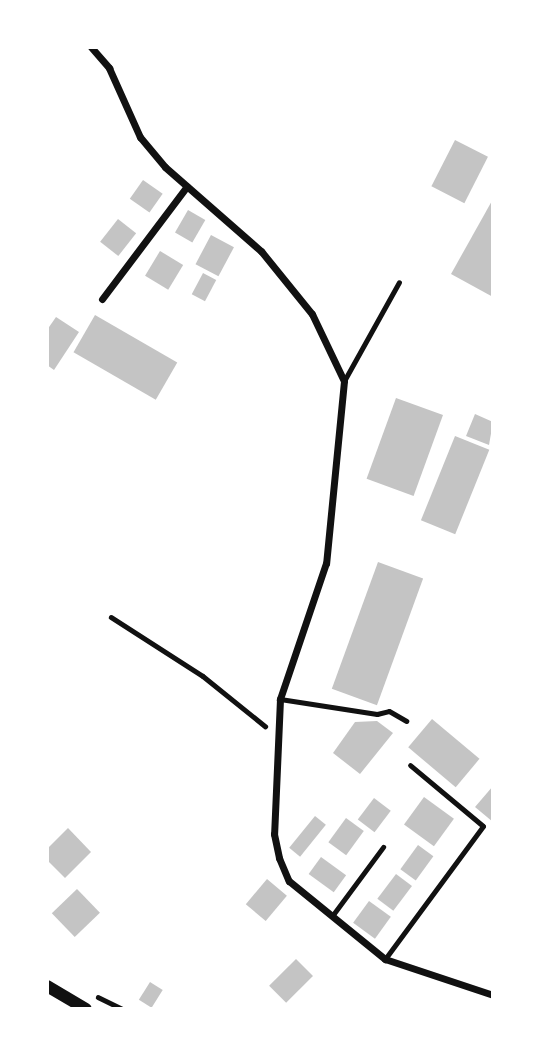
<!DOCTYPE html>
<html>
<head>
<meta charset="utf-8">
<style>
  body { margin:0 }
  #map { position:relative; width:540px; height:1056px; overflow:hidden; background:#fff; font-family:"Roboto Condensed",sans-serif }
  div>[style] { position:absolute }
  .building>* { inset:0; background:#c4c4c4; transform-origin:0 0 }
  .path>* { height:4.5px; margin:-2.25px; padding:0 2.25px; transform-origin:2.25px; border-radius:2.25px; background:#111 }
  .service>* { height:5px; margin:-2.5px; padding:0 2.5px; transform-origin:2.5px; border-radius:2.5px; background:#111 }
  .minor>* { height:7px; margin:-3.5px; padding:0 3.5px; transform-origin:3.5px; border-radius:3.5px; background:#111 }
  .tertiary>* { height:12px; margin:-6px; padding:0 6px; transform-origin:6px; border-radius:6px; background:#111 }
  span { translate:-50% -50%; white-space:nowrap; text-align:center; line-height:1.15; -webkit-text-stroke:6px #fff; paint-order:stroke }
  .frame { position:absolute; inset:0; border:49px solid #fff; pointer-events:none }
</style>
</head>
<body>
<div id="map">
  <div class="building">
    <div style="left:455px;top:140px;width:37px;height:52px;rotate:27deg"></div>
    <div style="left:143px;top:180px;width:24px;height:23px;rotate:35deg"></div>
    <div style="clip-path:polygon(493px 199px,493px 297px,451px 274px)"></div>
    <div style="left:188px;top:210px;width:20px;height:26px;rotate:30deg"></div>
    <div style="left:118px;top:219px;width:23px;height:29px;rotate:38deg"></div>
    <div style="left:211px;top:235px;width:26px;height:33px;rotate:28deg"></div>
    <div style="left:160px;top:251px;width:27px;height:29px;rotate:31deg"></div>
    <div style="left:203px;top:273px;width:15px;height:24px;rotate:28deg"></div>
    <div style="left:95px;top:315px;width:95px;height:43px;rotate:30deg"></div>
    <div style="clip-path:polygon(56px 317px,79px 332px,54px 370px,47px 365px,47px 330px)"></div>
    <div style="left:396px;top:398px;width:50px;height:86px;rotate:20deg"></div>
    <div style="clip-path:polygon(475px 414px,493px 422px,489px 445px,466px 436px)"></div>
    <div style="left:455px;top:436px;width:37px;height:91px;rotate:22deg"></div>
    <div style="left:378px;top:562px;width:48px;height:135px;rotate:20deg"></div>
    <div style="left:432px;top:719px;width:62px;height:37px;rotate:40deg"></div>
    <div style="clip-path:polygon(377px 721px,393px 733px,360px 774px,333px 753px,355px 722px)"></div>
    <div style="clip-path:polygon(493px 786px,493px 822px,475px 807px)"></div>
    <div style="left:424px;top:797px;width:37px;height:34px;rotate:36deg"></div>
    <div style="left:374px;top:798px;width:21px;height:27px;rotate:37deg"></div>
    <div style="left:315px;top:816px;width:14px;height:41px;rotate:39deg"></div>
    <div style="left:346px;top:818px;width:22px;height:30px;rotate:36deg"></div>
    <div style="clip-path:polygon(68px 828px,91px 852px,65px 878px,47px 860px,47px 849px)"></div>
    <div style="left:418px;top:845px;width:19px;height:30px;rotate:36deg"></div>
    <div style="left:321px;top:857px;width:31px;height:21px;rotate:36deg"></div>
    <div style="left:396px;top:874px;width:20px;height:31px;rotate:37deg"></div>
    <div style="left:267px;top:879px;width:26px;height:33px;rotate:40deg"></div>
    <div style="left:77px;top:889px;width:33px;height:35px;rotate:46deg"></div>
    <div style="left:369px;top:901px;width:27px;height:27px;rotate:36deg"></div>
    <div style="left:296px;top:959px;width:24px;height:38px;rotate:45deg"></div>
    <div style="left:150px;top:982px;width:15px;height:21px;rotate:32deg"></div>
  </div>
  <div class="path">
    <div style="left:111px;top:617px;width:109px;rotate:32.7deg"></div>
    <div style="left:203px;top:676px;width:80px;rotate:38.9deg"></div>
    <div style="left:98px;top:997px;width:28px;rotate:26deg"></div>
  </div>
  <div class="service">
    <div style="left:344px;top:381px;width:113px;rotate:-60.9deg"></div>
    <div style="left:280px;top:699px;width:98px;rotate:8.8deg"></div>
    <div style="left:377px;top:714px;width:12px;rotate:-14deg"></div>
    <div style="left:389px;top:711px;width:20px;rotate:30deg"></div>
    <div style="left:332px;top:916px;width:86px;rotate:-53.5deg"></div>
    <div style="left:385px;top:959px;width:165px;rotate:-53.6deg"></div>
    <div style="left:483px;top:826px;width:95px;rotate:-140.1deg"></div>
  </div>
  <div class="minor">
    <div style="left:91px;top:47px;width:28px;rotate:49deg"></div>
    <div style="left:109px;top:68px;width:76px;rotate:65.8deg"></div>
    <div style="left:140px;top:137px;width:39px;rotate:50deg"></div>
    <div style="left:165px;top:167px;width:128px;rotate:41.2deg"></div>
    <div style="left:261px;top:251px;width:81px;rotate:51deg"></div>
    <div style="left:312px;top:314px;width:74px;rotate:64.5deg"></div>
    <div style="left:344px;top:381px;width:183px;rotate:95.6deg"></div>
    <div style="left:326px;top:563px;width:144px;rotate:108.7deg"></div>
    <div style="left:280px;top:699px;width:135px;rotate:92.5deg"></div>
    <div style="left:274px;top:834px;width:25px;rotate:78deg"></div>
    <div style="left:279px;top:858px;width:25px;rotate:67deg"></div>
    <div style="left:289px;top:881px;width:124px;rotate:39.1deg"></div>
    <div style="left:385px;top:959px;width:114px;rotate:18.4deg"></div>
    <div style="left:102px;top:299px;width:141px;rotate:-53deg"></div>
  </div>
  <div class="tertiary">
    <div style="left:47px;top:986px;width:45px;rotate:30.5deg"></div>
  </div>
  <div class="frame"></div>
</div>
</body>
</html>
